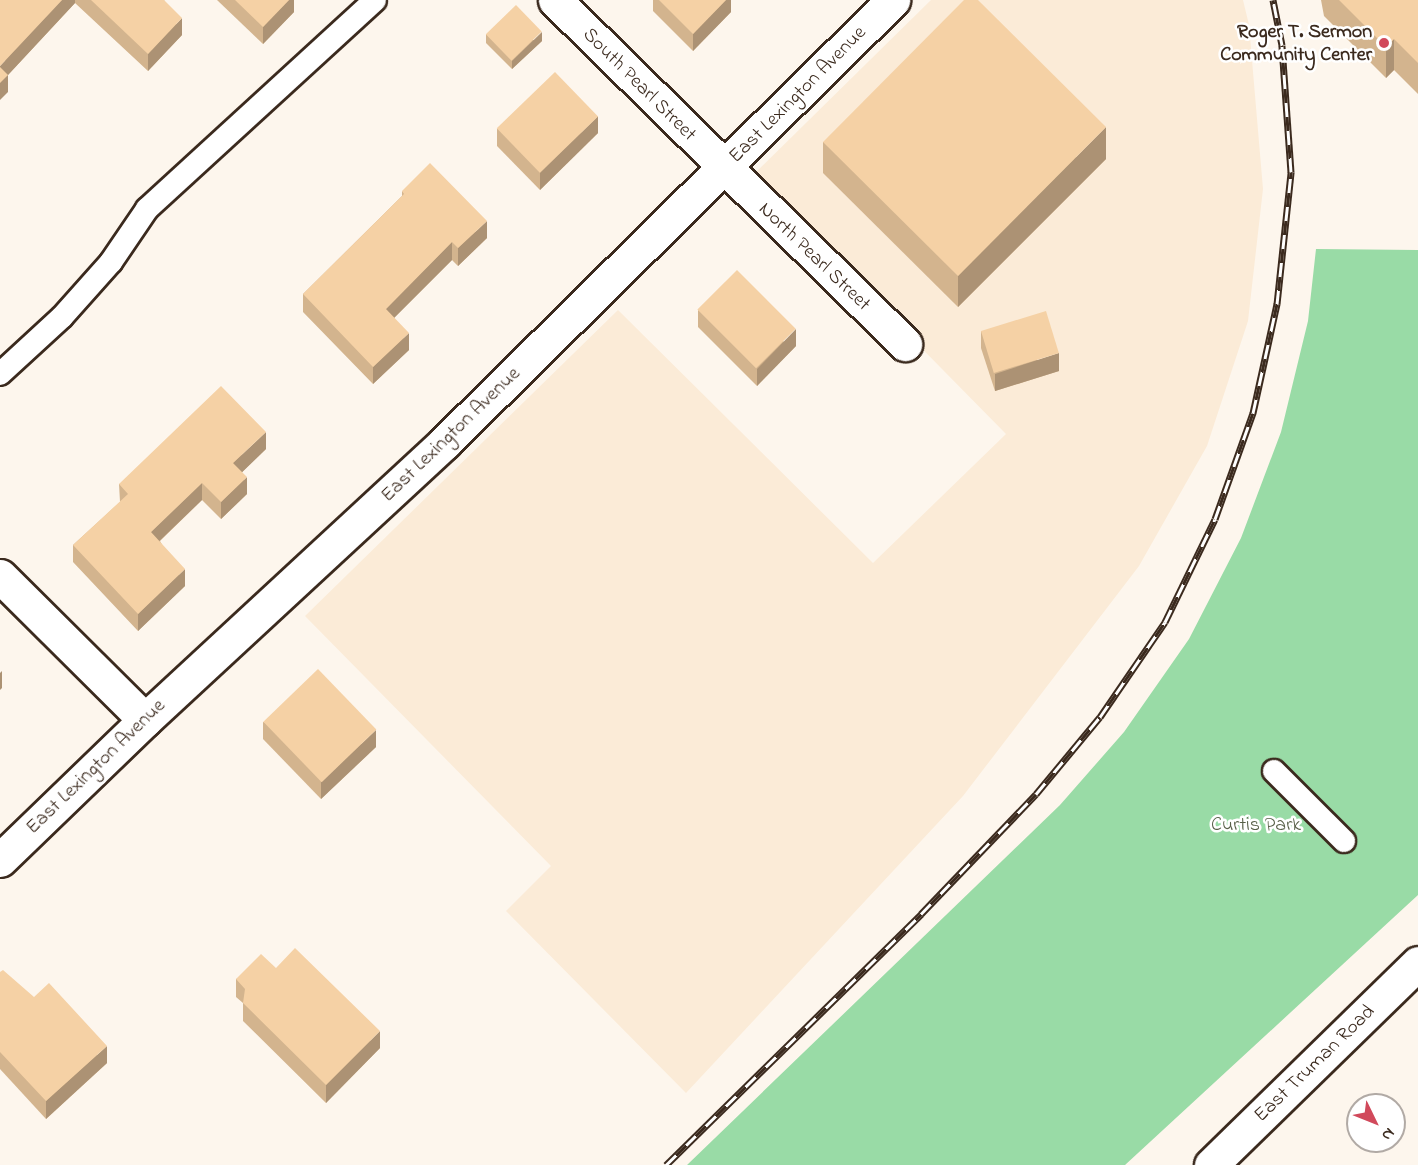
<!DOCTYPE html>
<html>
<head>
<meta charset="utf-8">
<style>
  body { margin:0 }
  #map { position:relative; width:1418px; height:1165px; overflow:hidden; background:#fdf6ed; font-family:"Indie Flower",sans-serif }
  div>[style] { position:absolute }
  .built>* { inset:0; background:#fbebd7 }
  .green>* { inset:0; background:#99dba6 }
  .roads { filter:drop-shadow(2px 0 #3b2a1e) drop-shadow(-2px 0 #3b2a1e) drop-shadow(0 2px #3b2a1e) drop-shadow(0 -2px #3b2a1e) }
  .service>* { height:22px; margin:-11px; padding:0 11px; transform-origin:11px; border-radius:11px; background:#fff }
  .minor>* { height:33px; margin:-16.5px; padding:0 16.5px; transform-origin:16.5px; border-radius:16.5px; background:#fff }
  .secondary>* { height:33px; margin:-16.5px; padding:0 16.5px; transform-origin:16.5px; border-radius:16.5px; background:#fff }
  .rail>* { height:7px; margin-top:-3.5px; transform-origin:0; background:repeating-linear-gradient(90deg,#fff 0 14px,#3b2a1e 0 28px); box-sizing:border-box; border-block:2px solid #3b2a1e }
  .wall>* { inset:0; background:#d3b48e }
  .shaded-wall>* { inset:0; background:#ac9274 }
  .building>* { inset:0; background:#f5d1a5; transform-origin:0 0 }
  .dots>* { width:16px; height:16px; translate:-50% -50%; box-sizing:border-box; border:3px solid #fff; border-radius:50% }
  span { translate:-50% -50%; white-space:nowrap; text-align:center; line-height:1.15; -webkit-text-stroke:5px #fff; paint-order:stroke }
  .poi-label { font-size:20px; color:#3b2a1e; font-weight:700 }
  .right { translate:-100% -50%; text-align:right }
  .street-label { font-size:20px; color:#3b2a1e }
  .park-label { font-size:20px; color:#575f47 }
  .north { position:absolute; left:1346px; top:1093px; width:60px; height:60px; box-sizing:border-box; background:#fff; border:2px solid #b1aaa5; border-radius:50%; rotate:133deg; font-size:16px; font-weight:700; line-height:24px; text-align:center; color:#3b2a1e }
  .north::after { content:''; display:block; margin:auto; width:21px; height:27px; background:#d1495b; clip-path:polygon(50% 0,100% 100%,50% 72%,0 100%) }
</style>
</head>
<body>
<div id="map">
  <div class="built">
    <div style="clip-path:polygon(931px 0,1243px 0,1249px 25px,1263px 189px,1248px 321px,1207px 446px,1139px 566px,963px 796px,686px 1093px,506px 911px,551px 866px,305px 616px,618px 310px,873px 563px,1006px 434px,752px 176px)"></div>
  </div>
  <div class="green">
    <div style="clip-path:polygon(1316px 249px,1418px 250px,1418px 895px,1125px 1165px,687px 1165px,1060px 805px,1124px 732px,1189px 639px,1241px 538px,1281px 432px,1308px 321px)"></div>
  </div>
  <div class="roads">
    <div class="service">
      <div style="left:0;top:374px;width:84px;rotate:-42.6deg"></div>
      <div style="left:62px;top:317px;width:74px;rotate:-48.3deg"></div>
      <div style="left:111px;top:262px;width:64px;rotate:-55.8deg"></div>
      <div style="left:147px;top:209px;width:309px;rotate:-42.5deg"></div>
      <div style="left:1274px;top:771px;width:99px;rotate:45deg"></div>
    </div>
    <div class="minor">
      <div style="left:555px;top:0;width:491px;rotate:44.5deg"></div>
      <div style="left:0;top:576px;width:204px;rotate:44.8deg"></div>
      <div style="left:0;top:860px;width:202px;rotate:-44deg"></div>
      <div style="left:145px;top:720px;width:408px;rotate:-42.8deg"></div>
      <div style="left:444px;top:443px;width:631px;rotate:-44.61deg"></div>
    </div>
    <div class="secondary">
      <div style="left:1211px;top:1165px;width:289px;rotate:-44.3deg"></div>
    </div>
  </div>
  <div class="rail">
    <div style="left:666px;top:1165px;width:358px;rotate:-44.5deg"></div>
    <div style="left:921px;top:914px;width:166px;rotate:-46.2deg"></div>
    <div style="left:1036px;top:794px;width:100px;rotate:-50.3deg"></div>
    <div style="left:1100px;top:717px;width:115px;rotate:-55.6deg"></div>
    <div style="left:1165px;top:622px;width:114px;rotate:-64.1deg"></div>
    <div style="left:1215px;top:519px;width:113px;rotate:-70.3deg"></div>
    <div style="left:1253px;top:413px;width:112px;rotate:-77.6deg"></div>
    <div style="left:1277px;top:304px;width:133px;rotate:-83.9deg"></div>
    <div style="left:1291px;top:172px;width:127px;rotate:-94.1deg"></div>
    <div style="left:1282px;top:45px;width:46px;rotate:-101.3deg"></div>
  </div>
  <div class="wall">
    <div style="clip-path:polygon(0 0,164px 0,182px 35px,148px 71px,75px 3px,8px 75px,8px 92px)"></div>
    <div style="clip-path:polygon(217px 0,294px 0,294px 12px,263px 44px)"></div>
    <div style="clip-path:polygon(653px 0,731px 0,731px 12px,693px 51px,653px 11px)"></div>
    <div style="clip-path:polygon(1321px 0,1418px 0,1418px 94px,1394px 70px,1386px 78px,1324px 16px)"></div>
    <div style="clip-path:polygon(486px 34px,542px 41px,512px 69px,486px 43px)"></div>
    <div style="clip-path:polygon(497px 129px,598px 133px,540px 190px,497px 146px)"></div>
    <div style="clip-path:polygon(823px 142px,1106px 159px,958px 307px,823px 173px)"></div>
    <div style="clip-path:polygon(402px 191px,487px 238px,458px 266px,452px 260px,394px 318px,409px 350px,373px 384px,303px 312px,303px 294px,402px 196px)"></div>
    <div style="clip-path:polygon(698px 310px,796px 346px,757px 386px,698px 327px)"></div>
    <div style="clip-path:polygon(981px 331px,1059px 371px,995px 391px,981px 348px)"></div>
    <div style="clip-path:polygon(266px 449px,242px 472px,247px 494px,221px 519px,202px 500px,160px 541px,185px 586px,138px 631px,73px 562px,73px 545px,120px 502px,119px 484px)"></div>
    <div style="clip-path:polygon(263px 722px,376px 747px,321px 799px,263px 739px)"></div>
    <div style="clip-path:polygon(276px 968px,380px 1048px,326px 1103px,243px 1021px,243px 1003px,236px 997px,236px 979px)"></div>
    <div style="clip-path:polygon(0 972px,107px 1063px,46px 1119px,0 1069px)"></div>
  </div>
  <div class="shaded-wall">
    <div style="clip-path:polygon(62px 0,75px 0,75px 3px,8px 75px,8px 92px,0 100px,0 66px)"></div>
    <div style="clip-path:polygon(289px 0,294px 0,294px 12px,263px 44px,263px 27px)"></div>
    <div style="clip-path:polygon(726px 0,731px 0,731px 12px,693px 51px,693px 34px)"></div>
    <div style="clip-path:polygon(182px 18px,182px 35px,148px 71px,148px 54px)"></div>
    <div style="clip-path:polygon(542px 32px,542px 41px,512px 69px,512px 61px)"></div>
    <div style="clip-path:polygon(1394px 39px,1394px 70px,1386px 78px,1386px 47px)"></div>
    <div style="clip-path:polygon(598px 116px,598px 133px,540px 190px,540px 173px)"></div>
    <div style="clip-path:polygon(1106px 127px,1106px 159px,958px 307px,958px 276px)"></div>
    <div style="clip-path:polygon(487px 221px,487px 238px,458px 266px,458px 248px)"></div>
    <div style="clip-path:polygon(452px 242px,452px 260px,386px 326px,386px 309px)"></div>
    <div style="clip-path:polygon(796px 329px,796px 346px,757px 386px,757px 369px)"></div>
    <div style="clip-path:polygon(409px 333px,409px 350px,373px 384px,373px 367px)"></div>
    <div style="clip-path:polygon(1059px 353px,1059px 371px,995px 391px,995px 374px)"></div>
    <div style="clip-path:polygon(266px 432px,266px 449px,233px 481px,233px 463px)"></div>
    <div style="clip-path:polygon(247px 477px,247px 494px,221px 519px,221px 502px)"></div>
    <div style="clip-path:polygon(202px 483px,202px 500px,151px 549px,151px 532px)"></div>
    <div style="clip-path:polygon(185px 569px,185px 586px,138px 631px,138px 614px)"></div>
    <div style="clip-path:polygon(2px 671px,2px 688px,0 690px,0 673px)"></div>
    <div style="clip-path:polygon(376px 730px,376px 747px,321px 799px,321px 782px)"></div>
    <div style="clip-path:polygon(380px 1031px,380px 1048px,326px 1103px,326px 1085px)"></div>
    <div style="clip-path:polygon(107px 1046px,107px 1063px,46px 1119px,46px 1101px)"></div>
  </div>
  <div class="building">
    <div style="clip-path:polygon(0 0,62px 0,0 66px)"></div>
    <div style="clip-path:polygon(91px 0,164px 0,182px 18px,148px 54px)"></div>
    <div style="clip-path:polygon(235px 0,289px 0,263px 27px)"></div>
    <div style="clip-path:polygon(659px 0,726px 0,693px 34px)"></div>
    <div style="clip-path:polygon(964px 0,978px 0,1106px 127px,958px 276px,823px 142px)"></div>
    <div style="clip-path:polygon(1339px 0,1418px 0,1418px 63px,1394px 39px,1386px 47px)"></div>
    <div style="left:516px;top:5px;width:37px;height:42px;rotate:46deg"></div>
    <div style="clip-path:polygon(0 67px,8px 75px,0 83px)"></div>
    <div style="left:555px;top:72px;width:62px;height:81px;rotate:46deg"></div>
    <div style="clip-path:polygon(430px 163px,487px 221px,458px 248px,452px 242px,386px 309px,409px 333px,373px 367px,303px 294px,404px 194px,402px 191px)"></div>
    <div style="left:737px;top:270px;width:83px;height:56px;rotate:45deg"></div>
    <div style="left:1046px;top:311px;width:44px;height:68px;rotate:73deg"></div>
    <div style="clip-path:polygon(221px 386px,266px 432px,233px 463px,247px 477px,221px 502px,202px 483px,151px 532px,185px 569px,138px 614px,73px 545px,128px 494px,119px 484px)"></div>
    <div style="left:318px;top:669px;width:84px;height:76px;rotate:46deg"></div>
    <div style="clip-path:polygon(295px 948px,380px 1031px,326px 1085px,243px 1003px,245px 989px,236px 979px,261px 954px,276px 968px)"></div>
    <div style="clip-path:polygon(3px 970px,34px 997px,49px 983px,107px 1046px,46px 1101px,0 1052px,0 972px)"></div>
  </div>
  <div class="dots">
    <div style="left:1384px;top:43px;background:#d1495b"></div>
  </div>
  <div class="poi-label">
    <span class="right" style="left:1372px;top:44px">Roger T. Sermon<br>Community Center</span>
  </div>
  <div class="street-label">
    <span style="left:639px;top:85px;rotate:45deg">South Pearl Street</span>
    <span style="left:798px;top:95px;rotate:-45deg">East Lexington Avenue</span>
    <span style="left:814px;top:257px;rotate:44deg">North Pearl Street</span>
    <span style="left:451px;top:435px;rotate:-44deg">East Lexington Avenue</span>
    <span style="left:96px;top:767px;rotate:-44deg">East Lexington Avenue</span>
    <span style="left:1315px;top:1064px;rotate:-44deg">East Truman Road</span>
  </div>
  <div class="park-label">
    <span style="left:1256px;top:825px">Curtis Park</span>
  </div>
  <div class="north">N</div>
</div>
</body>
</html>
